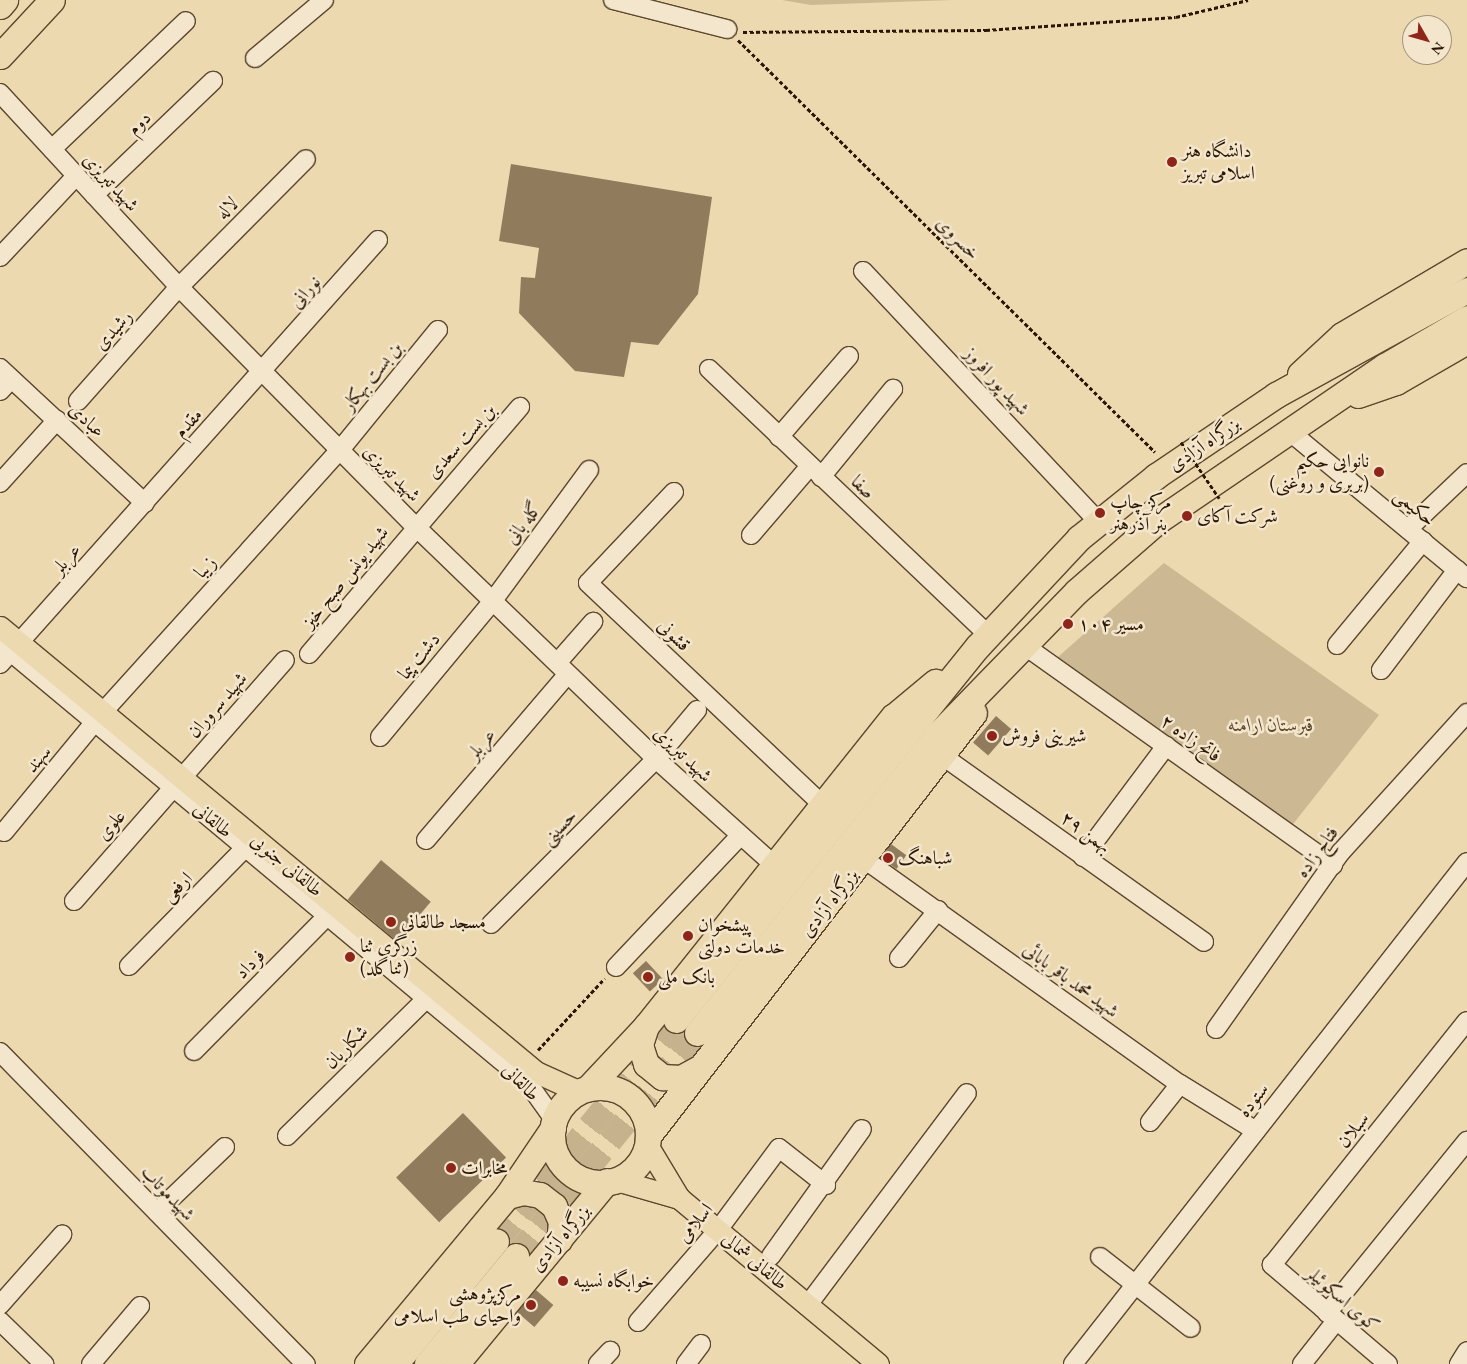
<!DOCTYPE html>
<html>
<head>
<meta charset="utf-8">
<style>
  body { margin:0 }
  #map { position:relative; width:1467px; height:1364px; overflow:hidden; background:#edd9b0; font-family:"EB Garamond",Amiri,serif }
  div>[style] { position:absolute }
  .green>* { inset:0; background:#ccb893 }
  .building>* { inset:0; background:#907b5d; transform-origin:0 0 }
  .highway-tunnel>* { height:25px; margin-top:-12.5px; transform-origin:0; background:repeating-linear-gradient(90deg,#c6b28d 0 25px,transparent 0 37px) }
  .path>* { height:3px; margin-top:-1.5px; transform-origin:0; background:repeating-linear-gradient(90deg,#2b1603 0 4px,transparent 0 6.5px) }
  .roads { filter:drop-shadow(1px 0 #5c472e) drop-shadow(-1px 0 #5c472e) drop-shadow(0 1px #5c472e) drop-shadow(0 -1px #5c472e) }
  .minor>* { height:18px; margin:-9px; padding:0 9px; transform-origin:9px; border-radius:9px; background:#f3e6cc }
  .major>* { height:21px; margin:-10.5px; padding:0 10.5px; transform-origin:10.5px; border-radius:10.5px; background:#edd9b0 }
  .highway>* { height:25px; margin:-12.5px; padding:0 12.5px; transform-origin:12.5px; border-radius:12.5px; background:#edd9b0 }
  .highway>.ring { margin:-12.5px; padding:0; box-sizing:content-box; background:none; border:25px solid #edd9b0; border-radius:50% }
  .path-bridge>* { height:3px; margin-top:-1.5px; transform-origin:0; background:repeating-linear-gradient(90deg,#2b1603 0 4px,transparent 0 6.5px) }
  .dots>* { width:14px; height:14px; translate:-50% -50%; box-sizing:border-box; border:2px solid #f3e6cc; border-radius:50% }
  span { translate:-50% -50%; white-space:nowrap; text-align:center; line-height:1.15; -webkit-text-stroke:5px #f3e6cc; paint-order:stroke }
  .street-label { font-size:19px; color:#2b1603 }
  .poi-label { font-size:19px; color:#2b1603 }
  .left { translate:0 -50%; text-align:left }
  .right { translate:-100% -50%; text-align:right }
  .park-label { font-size:19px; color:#5b472e; font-style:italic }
  .north { position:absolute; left:1402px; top:15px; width:50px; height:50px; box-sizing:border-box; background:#f3e6cc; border:1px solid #a3937c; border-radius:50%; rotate:128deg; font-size:14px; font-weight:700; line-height:20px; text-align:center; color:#2b1603 }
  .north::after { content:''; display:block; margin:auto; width:18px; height:22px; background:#8f2418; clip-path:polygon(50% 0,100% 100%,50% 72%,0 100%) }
</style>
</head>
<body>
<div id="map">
  <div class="green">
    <div style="clip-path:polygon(782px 0,952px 0,811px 5px)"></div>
    <div style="clip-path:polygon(1164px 563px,1379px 715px,1290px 828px,1058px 657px)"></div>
  </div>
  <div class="building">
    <div style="clip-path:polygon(511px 164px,712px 197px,698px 294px,658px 345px,631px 342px,624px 377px,575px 371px,519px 313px,521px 277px,535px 278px,539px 248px,499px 241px)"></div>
    <div style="left:996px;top:716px;width:20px;height:35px;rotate:41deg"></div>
    <div style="left:891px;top:844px;width:19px;height:17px;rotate:36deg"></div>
    <div style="left:381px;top:860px;width:65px;height:52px;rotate:40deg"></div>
    <div style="left:646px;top:961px;width:25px;height:18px;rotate:47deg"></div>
    <div style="left:463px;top:1113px;width:62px;height:93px;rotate:46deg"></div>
    <div style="left:536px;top:1290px;width:23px;height:29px;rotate:41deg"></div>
  </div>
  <div class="highway-tunnel">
    <div style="left:496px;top:1241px;width:285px;rotate:-50.8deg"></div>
    <div style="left:516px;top:1256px;width:287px;rotate:-50.9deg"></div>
  </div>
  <div class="path">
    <div style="left:743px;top:32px;width:243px;rotate:-0.5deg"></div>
    <div style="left:986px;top:30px;width:190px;rotate:-3.9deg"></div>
    <div style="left:1176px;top:17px;width:74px;rotate:-13.3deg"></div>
    <div style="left:738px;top:40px;width:586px;rotate:44.65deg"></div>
    <div style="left:538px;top:1050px;width:98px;rotate:-47.1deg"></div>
  </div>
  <div class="roads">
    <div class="minor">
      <div style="left:613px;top:0;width:118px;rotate:14.3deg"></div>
      <div style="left:255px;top:58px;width:90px;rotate:-40deg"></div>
      <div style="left:0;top:93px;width:264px;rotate:47.3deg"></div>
      <div style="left:179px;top:287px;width:336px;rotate:45.4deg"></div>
      <div style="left:415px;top:526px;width:335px;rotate:44deg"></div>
      <div style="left:656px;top:759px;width:157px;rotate:41.9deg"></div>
      <div style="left:52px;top:149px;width:185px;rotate:-43.7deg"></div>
      <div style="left:94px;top:195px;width:165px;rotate:-43.8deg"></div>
      <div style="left:0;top:257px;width:111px;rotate:-46.8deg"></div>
      <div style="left:863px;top:271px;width:345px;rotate:46.8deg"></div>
      <div style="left:0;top:368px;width:198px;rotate:43deg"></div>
      <div style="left:709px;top:369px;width:385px;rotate:43.6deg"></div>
      <div style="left:0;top:391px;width:16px;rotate:-47deg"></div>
      <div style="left:78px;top:401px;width:152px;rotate:-48.5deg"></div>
      <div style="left:179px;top:287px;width:180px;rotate:-45.2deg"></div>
      <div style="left:1289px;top:431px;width:231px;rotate:39.6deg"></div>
      <div style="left:779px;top:437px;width:107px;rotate:-49.2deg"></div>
      <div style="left:821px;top:477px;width:114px;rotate:-50.7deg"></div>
      <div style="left:0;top:483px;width:85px;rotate:-47.9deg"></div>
      <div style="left:674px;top:492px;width:125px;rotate:133.4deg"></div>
      <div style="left:588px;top:583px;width:322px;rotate:43.4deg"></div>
      <div style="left:1408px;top:529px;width:81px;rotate:-43.5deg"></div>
      <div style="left:751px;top:535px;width:91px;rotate:-49.5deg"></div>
      <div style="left:0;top:643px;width:687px;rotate:39.81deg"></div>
      <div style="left:528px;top:1083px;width:47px;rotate:54.6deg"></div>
      <div style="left:1337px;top:645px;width:135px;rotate:-50.4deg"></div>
      <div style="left:1025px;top:646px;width:378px;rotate:35.4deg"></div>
      <div style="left:309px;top:654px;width:325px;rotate:-49.5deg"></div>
      <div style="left:557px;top:663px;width:55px;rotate:-48.7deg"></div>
      <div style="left:0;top:664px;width:568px;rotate:-48.28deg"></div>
      <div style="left:1381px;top:670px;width:126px;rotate:-52.8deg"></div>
      <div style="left:380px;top:737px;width:175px;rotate:-50.3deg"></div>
      <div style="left:492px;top:602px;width:164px;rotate:-53.7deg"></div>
      <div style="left:944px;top:757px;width:319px;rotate:35.4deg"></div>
      <div style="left:4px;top:832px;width:156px;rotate:-50.5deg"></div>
      <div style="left:103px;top:712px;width:353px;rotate:-47.9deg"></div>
      <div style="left:340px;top:450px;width:155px;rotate:-50.8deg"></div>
      <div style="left:426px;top:840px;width:218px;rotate:-49.5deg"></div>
      <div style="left:1083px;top:857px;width:139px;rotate:-53.2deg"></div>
      <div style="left:864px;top:859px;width:388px;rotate:35.5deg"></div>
      <div style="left:1180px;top:1084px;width:89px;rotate:31.7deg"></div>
      <div style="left:74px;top:901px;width:320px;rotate:-48.8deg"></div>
      <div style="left:491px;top:924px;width:233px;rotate:-45deg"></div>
      <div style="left:656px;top:759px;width:64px;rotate:-50.1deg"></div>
      <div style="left:899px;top:958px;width:62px;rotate:-50.9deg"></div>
      <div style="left:129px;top:966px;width:177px;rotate:-45.5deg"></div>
      <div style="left:616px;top:967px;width:180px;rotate:-46.6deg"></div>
      <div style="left:1216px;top:1029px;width:217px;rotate:-54.8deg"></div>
      <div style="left:1341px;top:852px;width:188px;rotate:-47.8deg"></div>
      <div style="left:194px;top:1051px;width:202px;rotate:-45.4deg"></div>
      <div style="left:0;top:1052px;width:437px;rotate:45.6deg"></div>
      <div style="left:1150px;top:1122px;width:48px;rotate:-51.7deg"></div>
      <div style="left:287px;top:1136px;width:205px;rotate:-44.6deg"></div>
      <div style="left:157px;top:1212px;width:94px;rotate:-43.7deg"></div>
      <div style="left:771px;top:1256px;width:156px;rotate:-54.4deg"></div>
      <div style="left:1100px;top:1257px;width:115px;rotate:38deg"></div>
      <div style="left:0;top:1305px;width:94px;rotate:-48.5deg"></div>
      <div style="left:807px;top:1306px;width:266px;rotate:-53.1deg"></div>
      <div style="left:1327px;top:1313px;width:222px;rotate:-50.9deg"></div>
      <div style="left:0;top:1321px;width:62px;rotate:44.3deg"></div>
      <div style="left:638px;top:1322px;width:122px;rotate:-49deg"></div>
      <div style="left:718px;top:1230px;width:102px;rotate:-53.4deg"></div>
      <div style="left:779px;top:1148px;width:60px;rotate:38.2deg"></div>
      <div style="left:91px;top:1364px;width:76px;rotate:-49.8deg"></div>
      <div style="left:598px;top:1364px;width:18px;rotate:-47deg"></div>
      <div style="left:686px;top:1364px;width:25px;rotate:-53deg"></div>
      <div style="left:1073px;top:1364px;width:638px;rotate:-51.87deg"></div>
      <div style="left:1302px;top:1364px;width:55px;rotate:-51.7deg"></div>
      <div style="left:1388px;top:1364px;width:153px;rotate:-139.5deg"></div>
      <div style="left:1272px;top:1265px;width:312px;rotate:-51.4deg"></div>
      <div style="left:1459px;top:1364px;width:15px;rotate:-58deg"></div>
    </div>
    <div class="major">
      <div style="left:0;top:627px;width:697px;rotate:39.7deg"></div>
      <div style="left:536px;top:1072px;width:48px;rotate:24.4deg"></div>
      <div style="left:647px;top:1145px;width:62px;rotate:58.9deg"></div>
      <div style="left:679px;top:1198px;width:259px;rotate:39.8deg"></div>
      <div style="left:616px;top:1180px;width:66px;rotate:15.9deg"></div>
    </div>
    <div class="highway">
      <div style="left:0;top:6px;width:8px;rotate:-50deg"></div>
      <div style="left:0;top:56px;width:76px;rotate:-47.1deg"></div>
      <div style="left:1300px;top:374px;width:57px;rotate:-42.9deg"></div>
      <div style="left:1342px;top:335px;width:145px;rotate:-30.6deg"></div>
      <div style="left:1358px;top:395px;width:40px;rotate:-18.9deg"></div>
      <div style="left:1396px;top:382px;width:82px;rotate:-30deg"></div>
      <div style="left:676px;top:1020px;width:481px;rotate:-51.1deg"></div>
      <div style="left:978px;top:646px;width:148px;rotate:-46.9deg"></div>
      <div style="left:1079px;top:538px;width:99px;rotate:-38.8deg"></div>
      <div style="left:1156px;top:476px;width:145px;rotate:-34deg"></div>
      <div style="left:1276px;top:395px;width:218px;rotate:-28.8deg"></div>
      <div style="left:646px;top:1026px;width:20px;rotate:108deg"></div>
      <div style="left:640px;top:1045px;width:20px;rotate:72deg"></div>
      <div style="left:646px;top:1064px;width:21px;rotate:39deg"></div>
      <div style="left:662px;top:1077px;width:19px;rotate:3deg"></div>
      <div style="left:681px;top:1078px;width:21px;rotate:-29deg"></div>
      <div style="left:697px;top:1033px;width:384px;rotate:-51.1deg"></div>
      <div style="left:938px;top:734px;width:199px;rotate:-45.8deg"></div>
      <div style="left:1077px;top:591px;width:105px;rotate:-41.1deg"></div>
      <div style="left:1156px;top:522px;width:277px;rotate:-34.3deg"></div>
      <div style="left:1385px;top:366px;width:95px;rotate:-30.3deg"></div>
      <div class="ring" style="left:552px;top:1087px;width:71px;height:71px"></div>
      <div style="left:588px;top:1088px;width:85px;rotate:-46.9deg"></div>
      <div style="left:646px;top:1026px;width:396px;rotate:-51.4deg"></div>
      <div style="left:893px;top:717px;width:55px;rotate:-39.8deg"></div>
      <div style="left:648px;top:1136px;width:534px;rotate:-52.38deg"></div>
      <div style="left:507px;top:1196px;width:16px;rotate:-14deg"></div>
      <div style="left:523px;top:1192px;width:17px;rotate:10deg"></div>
      <div style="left:540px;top:1195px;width:18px;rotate:38deg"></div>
      <div style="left:554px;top:1206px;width:17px;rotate:66deg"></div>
      <div style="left:561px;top:1222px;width:18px;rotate:96deg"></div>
      <div style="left:367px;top:1364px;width:219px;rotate:-50.2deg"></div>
      <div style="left:507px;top:1196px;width:82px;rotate:-55.9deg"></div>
      <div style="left:395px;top:1364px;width:159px;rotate:-50.6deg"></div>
      <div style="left:427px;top:1364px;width:140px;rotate:-50.5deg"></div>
      <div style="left:456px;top:1364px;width:237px;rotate:-50.5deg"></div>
    </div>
  </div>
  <div class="path-bridge">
    <div style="left:1181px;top:442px;width:68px;rotate:55.8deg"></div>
  </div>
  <div class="dots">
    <div style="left:1172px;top:162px;background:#8f2418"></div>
    <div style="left:1379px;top:472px;background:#8f2418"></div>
    <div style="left:1100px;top:513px;background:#8f2418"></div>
    <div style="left:1187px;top:516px;background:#8f2418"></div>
    <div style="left:1068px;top:624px;background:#8f2418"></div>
    <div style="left:992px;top:736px;background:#8f2418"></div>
    <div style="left:888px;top:858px;background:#8f2418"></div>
    <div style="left:391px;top:922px;background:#8f2418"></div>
    <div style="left:688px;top:936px;background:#8f2418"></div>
    <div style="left:350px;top:957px;background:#8f2418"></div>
    <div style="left:648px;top:977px;background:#8f2418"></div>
    <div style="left:451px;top:1168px;background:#8f2418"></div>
    <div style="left:563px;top:1281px;background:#8f2418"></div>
    <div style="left:531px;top:1305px;background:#8f2418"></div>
  </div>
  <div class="street-label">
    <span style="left:139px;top:123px;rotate:-44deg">دوم</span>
    <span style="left:111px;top:182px;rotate:47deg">شهید تبریزی</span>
    <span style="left:227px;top:208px;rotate:-45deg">لاله</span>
    <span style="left:958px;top:238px;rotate:45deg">خسروی</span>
    <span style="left:305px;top:292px;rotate:-49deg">نورانی</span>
    <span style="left:113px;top:330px;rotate:-48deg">رشیدی</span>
    <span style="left:372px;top:376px;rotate:-51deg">بن بست بهکار</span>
    <span style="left:997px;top:381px;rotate:47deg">شهید پور افروز</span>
    <span style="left:87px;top:420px;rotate:43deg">عبادی</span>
    <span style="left:188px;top:423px;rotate:-48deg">مقدم</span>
    <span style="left:461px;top:441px;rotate:-48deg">بن بست سعدی</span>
    <span style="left:1204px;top:444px;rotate:-34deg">بزرگراه آزادی</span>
    <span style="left:392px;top:473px;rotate:45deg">شهید تبریزی</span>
    <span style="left:863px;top:487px;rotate:44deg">صفا</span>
    <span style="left:1415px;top:507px;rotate:40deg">حکیمی</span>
    <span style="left:523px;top:523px;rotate:-53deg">گله بانی</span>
    <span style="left:66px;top:559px;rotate:-48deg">عربلر</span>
    <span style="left:205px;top:567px;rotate:-48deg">زیبا</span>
    <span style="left:345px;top:577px;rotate:-51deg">شهید یونس صبح خیز</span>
    <span style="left:674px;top:635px;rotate:44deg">قشونی</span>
    <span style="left:419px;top:656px;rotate:-50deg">دشت پیما</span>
    <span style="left:217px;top:705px;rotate:-49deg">شهید سروران</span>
    <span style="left:1191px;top:738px;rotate:35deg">فاتح زاده ۲</span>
    <span style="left:481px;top:744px;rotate:-49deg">عربلر</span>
    <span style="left:683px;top:754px;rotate:43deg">شهید تبریزی</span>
    <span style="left:38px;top:759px;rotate:-50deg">سهند</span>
    <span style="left:213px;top:820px;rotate:40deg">طالقانی</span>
    <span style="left:111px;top:825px;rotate:-49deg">علوی</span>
    <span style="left:559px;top:827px;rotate:-45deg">حسینی</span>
    <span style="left:1086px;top:832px;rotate:36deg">۲۹ بهمن</span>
    <span style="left:1317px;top:852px;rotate:-54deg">فتاح زاده</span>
    <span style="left:287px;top:865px;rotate:40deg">طالقانی جنوبی</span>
    <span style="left:177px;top:887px;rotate:-45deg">ارفعی</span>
    <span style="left:829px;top:903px;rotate:-52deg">بزرگراه آزادی</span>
    <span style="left:250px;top:964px;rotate:-45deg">فرداد</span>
    <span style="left:1071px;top:980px;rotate:36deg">شهید محمد باقر بابائی</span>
    <span style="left:346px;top:1047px;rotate:-45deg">شکاریان</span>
    <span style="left:521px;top:1082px;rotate:46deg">طالقانی</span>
    <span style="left:1253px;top:1100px;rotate:-52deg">ستوده</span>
    <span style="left:1353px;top:1130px;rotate:-52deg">سبلان</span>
    <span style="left:168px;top:1193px;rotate:46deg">شهیدموتاب</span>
    <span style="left:695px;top:1223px;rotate:-51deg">اسلامی</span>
    <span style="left:560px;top:1238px;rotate:-50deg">بزرگراه آزادی</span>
    <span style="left:755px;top:1261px;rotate:40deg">طالقانی شمالی</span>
    <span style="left:1343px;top:1299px;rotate:41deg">کوی اسکوئیلر</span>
  </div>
  <div class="poi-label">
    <span class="left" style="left:1182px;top:162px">دانشگاه هنر<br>اسلامی تبریز</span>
    <span class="right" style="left:1369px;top:472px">نانوایی حکیم<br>(بربری و روغنی)</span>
    <span class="left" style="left:1110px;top:513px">مرکز چاپ<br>بنر آذرهنر</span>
    <span class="left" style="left:1197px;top:516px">شرکت آکای</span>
    <span class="left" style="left:1078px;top:624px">مسیر ۱۰۴</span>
    <span class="left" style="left:1002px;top:736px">شیرینی فروش</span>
    <span class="left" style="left:898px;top:858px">شباهنگ</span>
    <span class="left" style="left:401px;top:922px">مسجد طالقانی</span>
    <span class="left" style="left:698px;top:936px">پیشخوان<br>خدمات دولتی</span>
    <span class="left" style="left:360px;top:957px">زرگری ثنا<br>(ثناگلد)</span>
    <span class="left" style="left:658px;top:977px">بانک ملی</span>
    <span class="left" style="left:461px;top:1168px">مخابرات</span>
    <span class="left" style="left:573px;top:1281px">خوابگاه نسیبه</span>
    <span class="right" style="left:521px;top:1305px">مرکزپژوهشی<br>واحیای طب اسلامی</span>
  </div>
  <div class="park-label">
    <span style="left:1271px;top:725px">قبرستان ارامنه</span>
  </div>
  <div class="north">N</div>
</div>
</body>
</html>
